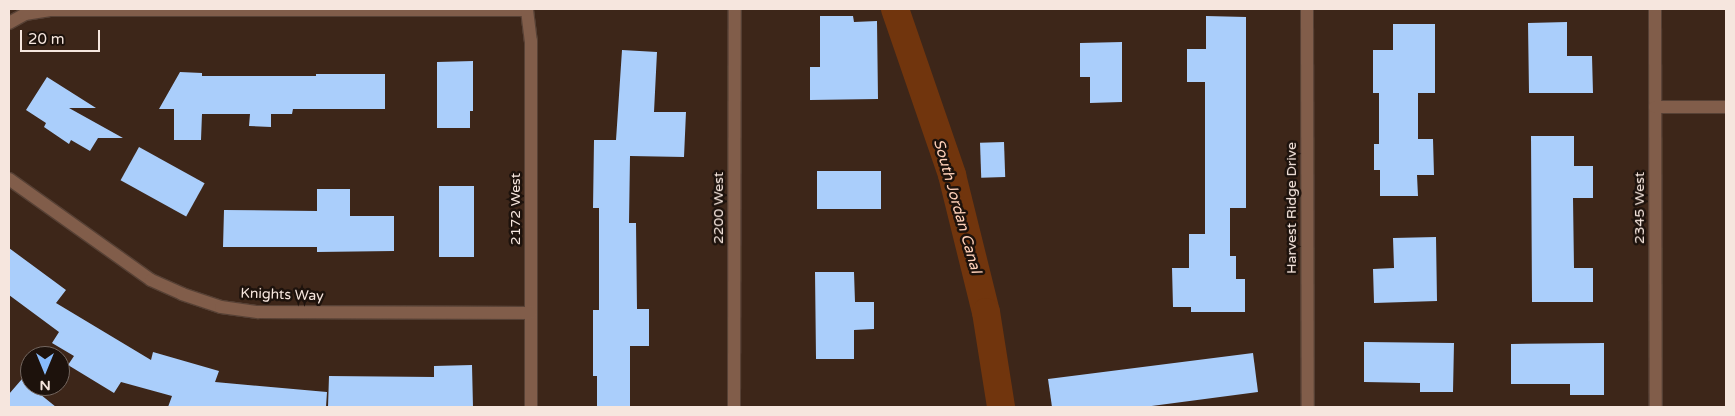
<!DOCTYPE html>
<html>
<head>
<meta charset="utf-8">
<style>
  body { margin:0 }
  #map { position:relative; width:1735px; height:416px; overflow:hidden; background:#3d2619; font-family:"Varela Round",sans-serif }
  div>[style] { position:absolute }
  .canal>* { height:28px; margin:-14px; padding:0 14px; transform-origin:14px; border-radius:14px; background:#71350d }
  .building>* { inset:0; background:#aacefb; transform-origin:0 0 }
  .roads { filter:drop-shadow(1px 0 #574135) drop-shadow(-1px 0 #574135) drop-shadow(0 1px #574135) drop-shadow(0 -1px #574135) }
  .minor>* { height:12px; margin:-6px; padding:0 6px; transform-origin:6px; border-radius:6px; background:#815d4a }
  span { translate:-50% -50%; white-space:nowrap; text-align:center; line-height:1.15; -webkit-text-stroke:5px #1d120c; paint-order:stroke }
  .street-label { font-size:14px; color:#f6e6de }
  .water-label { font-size:15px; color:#ffd1b9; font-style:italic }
  .frame { position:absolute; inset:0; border:10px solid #f6e6de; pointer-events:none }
  .north { position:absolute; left:20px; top:346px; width:50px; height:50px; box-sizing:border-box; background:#1d120c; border:1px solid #746760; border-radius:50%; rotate:180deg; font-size:14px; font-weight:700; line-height:20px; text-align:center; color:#f6e6de }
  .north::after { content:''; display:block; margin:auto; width:18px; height:22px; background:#87bbfc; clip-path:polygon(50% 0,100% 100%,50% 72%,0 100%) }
  .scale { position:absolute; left:20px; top:30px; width:80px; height:22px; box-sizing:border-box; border:2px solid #f6e6de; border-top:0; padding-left:6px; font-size:15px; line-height:18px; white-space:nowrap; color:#f6e6de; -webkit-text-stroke:4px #1d120c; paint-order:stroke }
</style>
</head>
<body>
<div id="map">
  <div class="canal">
    <div style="left:895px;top:9px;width:176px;rotate:71deg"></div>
    <div style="left:952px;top:175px;width:141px;rotate:76.1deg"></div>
    <div style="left:986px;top:312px;width:96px;rotate:81deg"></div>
  </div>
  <div class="building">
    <div style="clip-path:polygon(820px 16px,853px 16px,854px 22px,877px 21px,878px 99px,810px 100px,810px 67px,820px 67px)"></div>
    <div style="clip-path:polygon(1206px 16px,1246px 17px,1246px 208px,1230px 208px,1230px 256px,1236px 256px,1236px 279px,1245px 279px,1245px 312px,1191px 312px,1191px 307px,1173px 307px,1172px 268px,1189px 268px,1189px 234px,1205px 234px,1205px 82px,1187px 82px,1187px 49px,1206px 49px)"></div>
    <div style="clip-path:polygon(1567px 22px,1567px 56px,1592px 56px,1593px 93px,1529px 93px,1528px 23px)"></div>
    <div style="clip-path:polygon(1393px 24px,1435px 24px,1435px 93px,1418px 93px,1418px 139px,1433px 139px,1434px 175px,1417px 175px,1418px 196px,1380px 196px,1380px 170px,1374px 170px,1374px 144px,1379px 144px,1379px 93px,1373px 93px,1373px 50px,1393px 50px)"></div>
    <div style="clip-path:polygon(1122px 42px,1122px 102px,1090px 103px,1090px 77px,1080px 77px,1080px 43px)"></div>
    <div style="clip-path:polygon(622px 50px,657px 52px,654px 112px,686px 112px,684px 157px,630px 156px,629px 223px,636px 223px,637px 309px,649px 309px,649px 346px,630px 346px,630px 407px,597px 407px,597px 376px,593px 376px,593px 310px,599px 310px,599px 208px,593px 208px,594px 140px,616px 140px)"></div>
    <div style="clip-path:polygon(473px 61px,473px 111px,470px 111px,470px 128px,437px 128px,437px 62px)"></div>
    <div style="clip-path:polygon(180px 72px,202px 73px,202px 76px,316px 76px,316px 74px,385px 74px,385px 109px,293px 109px,292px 114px,271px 114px,271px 127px,249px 126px,250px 114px,202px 114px,201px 140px,174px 140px,174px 109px,159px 109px)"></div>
    <div style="clip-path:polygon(47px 77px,96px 108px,69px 108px,123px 138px,98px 138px,90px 151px,71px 140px,69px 144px,44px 127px,46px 123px,26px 110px)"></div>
    <div style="clip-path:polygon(1531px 136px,1574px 136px,1574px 166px,1593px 166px,1593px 198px,1573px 198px,1574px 268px,1593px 268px,1593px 302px,1532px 302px)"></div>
    <div style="left:1004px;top:142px;width:35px;height:24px;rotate:88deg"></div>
    <div style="left:139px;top:147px;width:75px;height:38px;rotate:29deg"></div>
    <div style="left:817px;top:171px;width:64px;height:38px"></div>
    <div style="left:439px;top:186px;width:35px;height:71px"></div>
    <div style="clip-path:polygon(317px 189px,350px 189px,350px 216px,394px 216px,394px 251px,317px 252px,317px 247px,223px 247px,224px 210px,317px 211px)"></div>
    <div style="clip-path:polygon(1436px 237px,1437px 301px,1374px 303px,1373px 269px,1394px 268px,1393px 238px)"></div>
    <div style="clip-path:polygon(9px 248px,66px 290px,56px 303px,151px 360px,153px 352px,219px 371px,215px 382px,327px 392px,326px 407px,168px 407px,172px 396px,121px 382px,114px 393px,68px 365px,74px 356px,52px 343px,59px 332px,9px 295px)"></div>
    <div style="clip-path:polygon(815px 272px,854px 272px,855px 302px,874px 302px,874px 329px,854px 330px,854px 359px,816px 359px)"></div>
    <div style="clip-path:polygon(1364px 342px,1454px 343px,1453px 392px,1420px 392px,1420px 383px,1364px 382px)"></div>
    <div style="clip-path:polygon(1604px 343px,1604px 395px,1570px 395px,1570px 384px,1511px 384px,1511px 344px)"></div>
    <div style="clip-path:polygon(1253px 353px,1258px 392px,1144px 407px,1052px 407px,1048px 379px)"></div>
    <div style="clip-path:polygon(472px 365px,473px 407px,328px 407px,329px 376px,434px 377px,434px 366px)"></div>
    <div style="clip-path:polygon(22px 379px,30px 386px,56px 407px,9px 407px,9px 394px)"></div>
  </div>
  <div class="roads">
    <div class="minor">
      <div style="left:1307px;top:9px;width:398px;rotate:89.9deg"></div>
      <div style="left:1655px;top:9px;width:398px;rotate:89.9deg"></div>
      <div style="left:9px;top:23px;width:18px;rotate:-29deg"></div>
      <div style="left:25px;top:14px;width:24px;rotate:-9deg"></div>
      <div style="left:49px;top:10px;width:478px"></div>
      <div style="left:527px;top:10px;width:31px;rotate:83deg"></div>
      <div style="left:531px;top:41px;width:366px;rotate:90deg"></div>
      <div style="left:1655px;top:107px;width:71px"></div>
      <div style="left:9px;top:179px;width:174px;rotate:35.4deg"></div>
      <div style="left:151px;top:280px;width:34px;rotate:24deg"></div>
      <div style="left:182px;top:294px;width:41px;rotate:18.4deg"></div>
      <div style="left:221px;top:307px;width:37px;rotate:8deg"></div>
      <div style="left:258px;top:312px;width:273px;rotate:0.2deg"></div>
      <div style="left:734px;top:407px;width:398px;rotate:-89.9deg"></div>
    </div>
  </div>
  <div class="street-label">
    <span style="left:719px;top:208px;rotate:-90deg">2200 West</span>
    <span style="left:1292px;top:208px;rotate:-90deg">Harvest Ridge Drive</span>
    <span style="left:1640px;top:208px;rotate:-90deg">2345 West</span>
    <span style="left:516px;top:209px;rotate:-90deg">2172 West</span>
    <span style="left:282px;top:295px;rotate:2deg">Knights Way</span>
  </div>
  <div class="water-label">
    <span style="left:957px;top:206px;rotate:74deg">South Jordan Canal</span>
  </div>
  <div class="frame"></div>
  <div class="north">N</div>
  <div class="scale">20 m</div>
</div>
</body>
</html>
